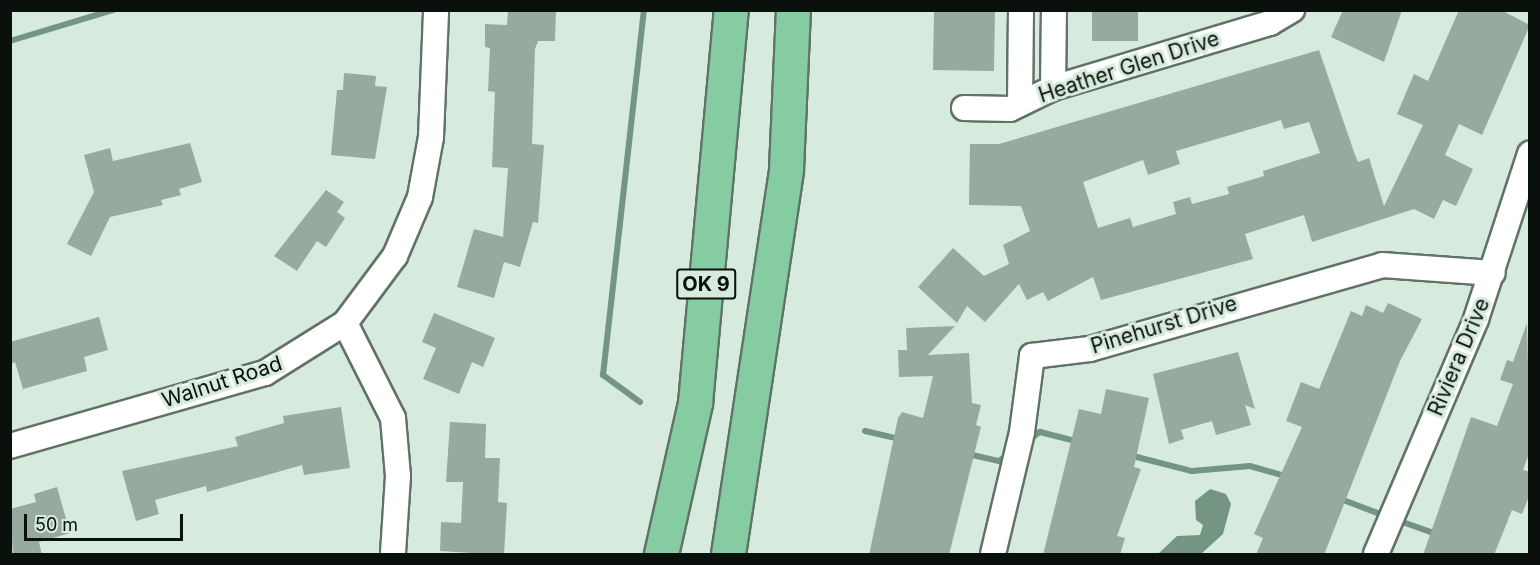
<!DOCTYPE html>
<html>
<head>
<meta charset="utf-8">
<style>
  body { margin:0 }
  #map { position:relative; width:1540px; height:565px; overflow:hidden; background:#d7eade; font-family:Inter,sans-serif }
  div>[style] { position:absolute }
  .water>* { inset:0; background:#749581 }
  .stream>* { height:6px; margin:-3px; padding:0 3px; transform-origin:3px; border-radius:3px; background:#749581 }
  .building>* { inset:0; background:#98aa9f; transform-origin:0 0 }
  .roads { filter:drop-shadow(2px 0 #617267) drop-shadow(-2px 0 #617267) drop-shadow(0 2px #617267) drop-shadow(0 -2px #617267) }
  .street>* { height:24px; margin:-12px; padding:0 12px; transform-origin:12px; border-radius:12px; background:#fff }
  .highway>* { height:33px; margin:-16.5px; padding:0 16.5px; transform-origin:16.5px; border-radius:16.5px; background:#85cca2 }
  span { translate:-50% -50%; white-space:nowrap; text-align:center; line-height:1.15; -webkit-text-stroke:6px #d7eade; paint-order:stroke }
  .shield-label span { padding:2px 4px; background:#d7eade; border:2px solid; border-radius:4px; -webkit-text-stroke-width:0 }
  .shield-label { font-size:20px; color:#0a100c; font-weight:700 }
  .street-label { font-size:21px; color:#0a100c }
  .frame { position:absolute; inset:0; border:12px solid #0a100c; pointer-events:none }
  .scale { position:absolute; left:24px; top:514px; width:159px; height:27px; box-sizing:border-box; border:3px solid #0a100c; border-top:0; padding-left:8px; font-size:18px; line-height:21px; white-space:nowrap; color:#0a100c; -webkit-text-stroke:4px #d7eade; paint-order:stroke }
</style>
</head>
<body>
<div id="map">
  <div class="water">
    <div style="clip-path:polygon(1210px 489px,1226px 494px,1231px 504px,1223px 534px,1201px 554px,1158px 554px,1177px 536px,1200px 535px,1203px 525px,1196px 520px,1195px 501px)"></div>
  </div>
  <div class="stream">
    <div style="left:10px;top:41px;width:108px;rotate:-16.8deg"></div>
    <div style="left:640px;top:402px;width:46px;rotate:-143.9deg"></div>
    <div style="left:603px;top:375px;width:367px;rotate:-83.6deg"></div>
    <div style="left:865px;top:431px;width:36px;rotate:13deg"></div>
    <div style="left:1027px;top:441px;width:16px;rotate:-35deg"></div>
    <div style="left:1040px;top:432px;width:40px;rotate:14.4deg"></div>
    <div style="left:968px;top:454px;width:32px;rotate:13deg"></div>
    <div style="left:999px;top:461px;width:12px;rotate:-35deg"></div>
    <div style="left:1129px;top:455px;width:65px;rotate:14.3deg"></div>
    <div style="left:1192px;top:471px;width:58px;rotate:-4.9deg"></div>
    <div style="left:1250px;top:466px;width:40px;rotate:16deg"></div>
    <div style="left:1338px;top:498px;width:53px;rotate:20.8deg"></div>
    <div style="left:1397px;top:520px;width:45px;rotate:19.7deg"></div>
  </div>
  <div class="building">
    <div style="clip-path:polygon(508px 10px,556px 10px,555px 41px,538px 41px,535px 49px,532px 144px,544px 145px,538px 223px,533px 222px,520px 267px,504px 262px,494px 298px,457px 287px,474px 229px,503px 237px,508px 168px,492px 167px,495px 92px,488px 91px,490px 48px,485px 47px,485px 24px,507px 25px)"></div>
    <div style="left:934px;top:10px;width:61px;height:60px;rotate:1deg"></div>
    <div style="left:1092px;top:10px;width:46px;height:31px"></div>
    <div style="clip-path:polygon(1343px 10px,1402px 10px,1384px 62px,1331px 37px)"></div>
    <div style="clip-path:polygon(evenodd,1459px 10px,1501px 10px,1530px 25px,1482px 135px,1459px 124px,1445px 155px,1473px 169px,1456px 206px,1443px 200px,1434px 219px,1414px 209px,1312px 242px,1304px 215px,1245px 234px,1253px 259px,1101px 300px,1093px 277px,1048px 301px,1043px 292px,1027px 300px,1019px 284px,985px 322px,967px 306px,957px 323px,918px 287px,953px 248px,984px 276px,1009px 264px,1003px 245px,1030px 231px,1021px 206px,969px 205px,970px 144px,999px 144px,1319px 50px,1354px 152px,1358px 162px,1369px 158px,1384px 206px,1423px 125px,1397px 114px,1414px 74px,1428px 81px,1459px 10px,1281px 120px,1284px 129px,1309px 122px,1320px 153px,1263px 171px,1264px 176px,1227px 187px,1229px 194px,1192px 204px,1190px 197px,1173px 202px,1176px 214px,1133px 227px,1130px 218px,1098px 228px,1083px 182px,1143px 160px,1148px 175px,1180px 164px,1176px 151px,1281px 120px)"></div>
    <div style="clip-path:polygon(344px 73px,376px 76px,375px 86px,387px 87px,375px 159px,331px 155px,337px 90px,343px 90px)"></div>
    <div style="clip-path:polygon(190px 143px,202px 182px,179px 189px,181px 195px,161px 200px,163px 205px,110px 217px,91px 256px,67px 244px,94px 192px,84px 155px,110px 148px,113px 161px)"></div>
    <div style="clip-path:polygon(326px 190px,344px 202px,337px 212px,345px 218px,326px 247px,317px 241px,297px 271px,274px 256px)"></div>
    <div style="clip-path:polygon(1388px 303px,1422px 319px,1400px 361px,1324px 555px,1256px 555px,1263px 538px,1254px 534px,1302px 427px,1286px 421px,1301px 382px,1319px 389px,1351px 311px,1362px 316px,1366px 305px,1383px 313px)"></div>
    <div style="clip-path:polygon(434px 313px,495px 338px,483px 367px,472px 362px,459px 394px,423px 379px,436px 348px,422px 342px)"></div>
    <div style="clip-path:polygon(99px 317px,108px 350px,84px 357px,87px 371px,23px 389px,15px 362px,10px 364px,10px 342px)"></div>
    <div style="clip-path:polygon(1527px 323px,1530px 451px,1523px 470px,1530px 472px,1530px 494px,1522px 514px,1512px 510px,1494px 555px,1423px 555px,1471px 417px,1497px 426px,1513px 384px,1500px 380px,1507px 360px,1513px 362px)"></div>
    <div style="clip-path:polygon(955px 326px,928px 355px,969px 353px,972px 403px,981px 405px,976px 425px,981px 427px,949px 555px,869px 555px,898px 418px,902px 412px,923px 418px,933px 376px,899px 377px,898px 350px,907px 350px,906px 328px)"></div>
    <div style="clip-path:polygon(1238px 352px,1255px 409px,1245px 405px,1251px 425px,1216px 435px,1212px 421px,1181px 430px,1184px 439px,1169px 444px,1153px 374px)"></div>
    <div style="clip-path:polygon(1106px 389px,1149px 398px,1134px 467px,1141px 469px,1117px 536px,1125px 538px,1120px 555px,1043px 555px,1079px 409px,1101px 414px)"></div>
    <div style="clip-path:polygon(341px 407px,350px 468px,304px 475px,302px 465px,207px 492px,206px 486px,155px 500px,159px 514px,136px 521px,122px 471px,238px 446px,235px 437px,284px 423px,283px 416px)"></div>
    <div style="clip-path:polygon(450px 422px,486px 424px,485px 458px,500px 458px,498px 502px,507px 503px,504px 555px,440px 551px,441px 522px,461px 523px,463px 482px,446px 482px)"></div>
    <div style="clip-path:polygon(57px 487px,70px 533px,39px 542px,42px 555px,13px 555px,10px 509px,36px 502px,34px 494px)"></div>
  </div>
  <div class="roads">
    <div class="street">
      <div style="left:1053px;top:88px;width:78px;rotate:-89.3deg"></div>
      <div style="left:1020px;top:104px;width:94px;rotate:-89.4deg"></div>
      <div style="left:964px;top:108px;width:46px;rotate:1.2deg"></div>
      <div style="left:1010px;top:109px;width:48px;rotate:-26deg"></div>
      <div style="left:1053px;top:88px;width:227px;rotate:-16.7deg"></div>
      <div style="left:1270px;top:23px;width:26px;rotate:-31deg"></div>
      <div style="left:345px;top:323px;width:106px;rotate:63.2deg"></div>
      <div style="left:393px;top:418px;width:58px;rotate:85.1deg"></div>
      <div style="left:398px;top:476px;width:78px;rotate:93.7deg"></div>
      <div style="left:10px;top:446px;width:265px;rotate:-16deg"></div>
      <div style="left:265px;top:373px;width:94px;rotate:-32deg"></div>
      <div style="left:345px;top:323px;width:84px;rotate:-53.3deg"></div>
      <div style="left:395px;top:256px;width:64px;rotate:-67deg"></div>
      <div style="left:420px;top:197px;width:61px;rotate:-79.6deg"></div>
      <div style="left:431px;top:137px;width:127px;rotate:-87.7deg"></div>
      <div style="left:993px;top:554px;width:125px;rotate:-76.6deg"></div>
      <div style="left:1022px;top:432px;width:77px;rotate:-82.5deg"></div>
      <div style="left:1032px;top:356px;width:58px;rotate:-6.9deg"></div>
      <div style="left:1090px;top:349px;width:304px;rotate:-16deg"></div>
      <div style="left:1382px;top:265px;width:111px;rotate:4.1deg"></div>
      <div style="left:1376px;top:554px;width:255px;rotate:-66.9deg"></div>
      <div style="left:1476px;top:319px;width:174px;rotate:-71.9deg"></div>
    </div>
    <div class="highway">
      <div style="left:661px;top:554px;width:155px;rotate:-77.3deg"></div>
      <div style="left:695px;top:403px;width:395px;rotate:-84.8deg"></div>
      <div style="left:728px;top:554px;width:389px;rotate:-81.4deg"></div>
      <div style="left:786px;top:169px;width:159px;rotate:-87.5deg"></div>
    </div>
  </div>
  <div class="shield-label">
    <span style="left:706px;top:284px">OK 9</span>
  </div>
  <div class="street-label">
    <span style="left:1129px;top:67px;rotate:-18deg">Heather Glen Drive</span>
    <span style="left:1164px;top:325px;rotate:-17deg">Pinehurst Drive</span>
    <span style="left:1459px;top:357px;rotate:-67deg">Riviera Drive</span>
    <span style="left:222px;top:382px;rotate:-18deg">Walnut Road</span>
  </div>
  <div class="frame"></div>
  <div class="scale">50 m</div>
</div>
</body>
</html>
